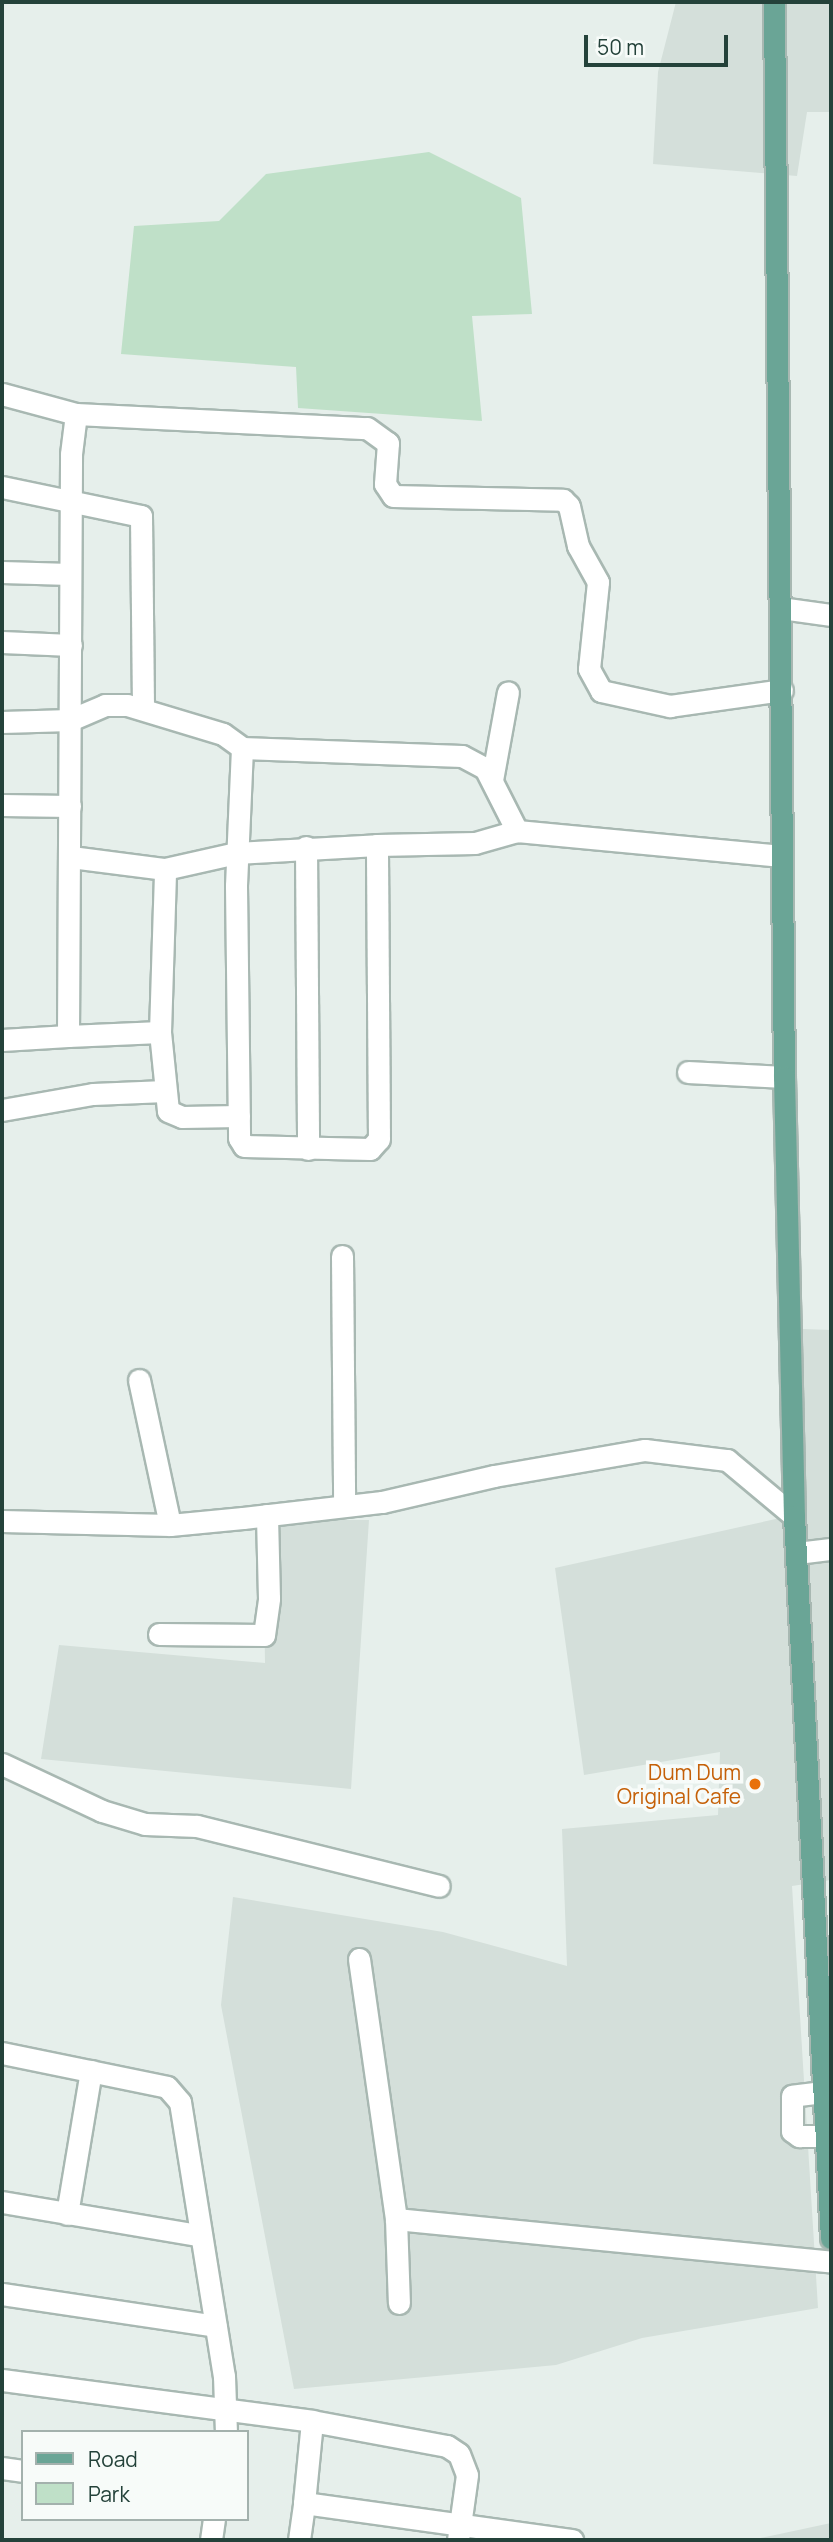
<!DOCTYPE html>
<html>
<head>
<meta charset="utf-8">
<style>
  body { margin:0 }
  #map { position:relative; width:833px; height:2542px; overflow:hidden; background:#e6efeb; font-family:Manrope,sans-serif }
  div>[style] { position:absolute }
  .built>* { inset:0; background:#d4dfda }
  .green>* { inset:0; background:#bfe0c8 }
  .roads { filter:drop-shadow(2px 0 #a8b8b2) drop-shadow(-2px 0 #a8b8b2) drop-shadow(0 2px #a8b8b2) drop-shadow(0 -2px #a8b8b2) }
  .minor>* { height:21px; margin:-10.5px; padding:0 10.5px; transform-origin:10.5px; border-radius:10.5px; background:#fff }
  .major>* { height:21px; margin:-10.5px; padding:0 10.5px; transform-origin:10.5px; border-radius:10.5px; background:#6aa596 }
  .dots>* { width:19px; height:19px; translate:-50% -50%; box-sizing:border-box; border:4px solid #f7fbf9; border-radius:50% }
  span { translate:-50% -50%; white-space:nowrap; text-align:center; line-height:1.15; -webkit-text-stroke:7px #f7fbf9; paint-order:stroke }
  .food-label { font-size:21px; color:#c56008 }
  .right { translate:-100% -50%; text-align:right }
  .frame { position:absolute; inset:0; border:4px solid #24423a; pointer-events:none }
  .legend { position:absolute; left:21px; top:2430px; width:228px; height:91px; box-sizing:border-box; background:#f7fbf9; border:2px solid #a3b1ad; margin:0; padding:9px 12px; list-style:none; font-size:21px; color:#24423a }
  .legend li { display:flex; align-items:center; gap:14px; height:35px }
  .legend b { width:35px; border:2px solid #a3b1ad }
  .scale { position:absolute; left:584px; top:35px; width:144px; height:32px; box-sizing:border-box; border:4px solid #24423a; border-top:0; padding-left:9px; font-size:21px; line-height:24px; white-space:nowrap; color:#24423a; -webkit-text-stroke:5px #f7fbf9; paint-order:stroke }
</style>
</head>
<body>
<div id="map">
  <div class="built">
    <div style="clip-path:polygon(676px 2px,831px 2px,831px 112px,807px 112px,797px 176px,653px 164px,658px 72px)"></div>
    <div style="clip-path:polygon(802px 1329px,831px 1330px,831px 1880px,792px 1886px,818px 2308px,642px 2338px,556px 2365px,294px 2389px,221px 2005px,233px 1897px,443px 1932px,567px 1966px,562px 1829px,718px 1815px,720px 1752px,584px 1775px,555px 1568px,794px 1515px)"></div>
    <div style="clip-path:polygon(263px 1520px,369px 1520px,351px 1789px,41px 1759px,59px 1645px,265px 1663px)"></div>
    <div style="clip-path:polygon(831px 2523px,831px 2540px,751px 2540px)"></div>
  </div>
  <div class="green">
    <div style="clip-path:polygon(429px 152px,521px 198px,532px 314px,472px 316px,482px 421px,298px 408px,296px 367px,121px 354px,134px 226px,219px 221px,266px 174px)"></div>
  </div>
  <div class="roads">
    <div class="minor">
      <div style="left:2px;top:394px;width:77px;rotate:15.1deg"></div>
      <div style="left:76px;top:414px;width:291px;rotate:2.8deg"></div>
      <div style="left:367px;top:428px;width:26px;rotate:36deg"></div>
      <div style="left:388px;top:443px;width:41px;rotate:94.2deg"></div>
      <div style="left:385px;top:484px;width:14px;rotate:56deg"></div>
      <div style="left:393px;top:496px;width:170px;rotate:1.3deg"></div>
      <div style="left:563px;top:500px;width:8px;rotate:45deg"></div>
      <div style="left:569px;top:506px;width:41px;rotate:77.3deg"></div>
      <div style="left:578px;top:546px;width:41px;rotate:60.9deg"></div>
      <div style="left:598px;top:582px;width:87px;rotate:95.9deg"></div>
      <div style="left:589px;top:669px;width:25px;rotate:61deg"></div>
      <div style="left:601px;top:691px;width:71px;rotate:12.3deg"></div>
      <div style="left:670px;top:706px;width:113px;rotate:-8.1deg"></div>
      <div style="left:2px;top:487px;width:142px;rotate:11.8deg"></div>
      <div style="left:141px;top:516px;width:191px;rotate:89.4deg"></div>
      <div style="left:2px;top:572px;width:68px;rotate:1.7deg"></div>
      <div style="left:781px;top:608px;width:50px;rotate:8deg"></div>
      <div style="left:2px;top:642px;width:69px;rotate:2.5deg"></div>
      <div style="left:2px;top:722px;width:68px;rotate:-1.7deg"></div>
      <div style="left:70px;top:720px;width:38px;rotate:-23deg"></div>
      <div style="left:105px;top:705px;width:22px"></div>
      <div style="left:127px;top:705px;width:100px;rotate:16.8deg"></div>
      <div style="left:223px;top:734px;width:24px;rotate:36deg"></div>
      <div style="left:242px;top:748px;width:220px;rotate:2.1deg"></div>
      <div style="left:462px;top:756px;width:26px;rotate:28deg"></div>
      <div style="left:485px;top:768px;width:71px;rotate:63.1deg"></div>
      <div style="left:242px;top:748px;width:138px;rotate:92.5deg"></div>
      <div style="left:236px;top:886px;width:252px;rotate:89.3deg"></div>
      <div style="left:239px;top:1138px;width:9px;rotate:58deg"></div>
      <div style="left:244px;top:1146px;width:126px;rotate:1.4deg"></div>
      <div style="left:370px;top:1149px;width:13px;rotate:-48deg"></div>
      <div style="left:379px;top:1139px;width:294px;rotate:-90.4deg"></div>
      <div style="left:377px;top:845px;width:98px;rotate:-1.2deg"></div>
      <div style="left:475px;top:843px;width:44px;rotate:-15.9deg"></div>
      <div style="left:517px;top:831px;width:266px;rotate:5.4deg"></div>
      <div style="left:492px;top:780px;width:89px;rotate:-79.7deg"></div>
      <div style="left:2px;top:805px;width:68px;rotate:0.8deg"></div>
      <div style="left:306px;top:847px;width:302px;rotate:89.6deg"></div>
      <div style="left:71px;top:857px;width:95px;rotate:7.3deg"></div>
      <div style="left:160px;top:1032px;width:163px;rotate:-88.2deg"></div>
      <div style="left:165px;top:869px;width:73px;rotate:-12.7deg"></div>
      <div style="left:236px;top:853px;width:141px;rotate:-3.2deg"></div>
      <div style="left:68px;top:1036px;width:92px;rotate:-2.5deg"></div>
      <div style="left:160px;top:1032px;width:79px;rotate:84.2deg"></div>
      <div style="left:168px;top:1111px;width:15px;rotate:23deg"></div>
      <div style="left:182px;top:1117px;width:57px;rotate:-1deg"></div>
      <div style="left:2px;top:1040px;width:66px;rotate:-3.5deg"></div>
      <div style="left:68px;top:1036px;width:582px;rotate:-89.7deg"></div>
      <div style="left:71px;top:454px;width:40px;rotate:-82.9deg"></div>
      <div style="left:688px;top:1072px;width:96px;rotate:3deg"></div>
      <div style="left:2px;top:1110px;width:92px;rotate:-10deg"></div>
      <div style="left:93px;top:1094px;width:72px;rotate:-2.4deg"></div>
      <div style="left:342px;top:1256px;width:248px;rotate:89.5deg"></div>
      <div style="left:139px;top:1380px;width:148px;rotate:77.9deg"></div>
      <div style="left:2px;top:1521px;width:168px;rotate:1.4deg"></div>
      <div style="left:170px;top:1525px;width:73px;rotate:-5.5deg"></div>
      <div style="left:243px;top:1518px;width:140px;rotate:-6.6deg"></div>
      <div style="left:382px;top:1502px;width:115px;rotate:-13.1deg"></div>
      <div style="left:494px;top:1476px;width:153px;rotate:-9.8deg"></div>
      <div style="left:645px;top:1450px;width:83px;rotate:7deg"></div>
      <div style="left:727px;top:1460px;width:87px;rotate:39.9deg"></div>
      <div style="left:797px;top:1553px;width:34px;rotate:-7deg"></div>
      <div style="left:159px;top:1634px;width:105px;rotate:0.5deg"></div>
      <div style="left:264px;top:1635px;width:37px;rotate:-82deg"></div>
      <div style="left:269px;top:1598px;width:83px;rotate:-91.4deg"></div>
      <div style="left:2px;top:1764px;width:110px;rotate:25.2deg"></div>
      <div style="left:102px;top:1811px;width:45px;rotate:16.8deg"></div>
      <div style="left:145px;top:1824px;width:52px;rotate:2.2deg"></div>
      <div style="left:197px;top:1826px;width:249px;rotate:13.9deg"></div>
      <div style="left:359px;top:1959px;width:263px;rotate:81.9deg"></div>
      <div style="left:396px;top:2219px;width:84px;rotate:88deg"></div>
      <div style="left:2px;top:2053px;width:168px;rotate:11.6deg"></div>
      <div style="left:167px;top:2087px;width:20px;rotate:49deg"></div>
      <div style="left:180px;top:2102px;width:278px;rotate:80.9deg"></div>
      <div style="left:224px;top:2376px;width:56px;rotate:88deg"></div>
      <div style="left:823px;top:2092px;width:31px;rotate:173deg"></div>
      <div style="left:792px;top:2096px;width:35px;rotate:90deg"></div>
      <div style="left:792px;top:2131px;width:9px;rotate:36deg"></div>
      <div style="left:799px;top:2136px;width:27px"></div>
      <div style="left:2px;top:2202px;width:199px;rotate:9.6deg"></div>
      <div style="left:67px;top:2214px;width:145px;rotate:-80.5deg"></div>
      <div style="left:396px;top:2219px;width:437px;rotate:5.6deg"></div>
      <div style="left:2px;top:2294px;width:216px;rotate:8.5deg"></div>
      <div style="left:2px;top:2380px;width:313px;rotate:7.5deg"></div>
      <div style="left:312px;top:2421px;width:137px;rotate:10.5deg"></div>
      <div style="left:447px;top:2446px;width:14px;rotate:34deg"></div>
      <div style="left:459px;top:2454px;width:22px;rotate:69deg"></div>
      <div style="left:467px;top:2475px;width:66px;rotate:97.9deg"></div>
      <div style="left:2px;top:2468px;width:21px;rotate:8deg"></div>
      <div style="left:304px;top:2503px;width:82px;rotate:-84.4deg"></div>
      <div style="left:211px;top:2540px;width:21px;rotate:-82deg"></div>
      <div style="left:299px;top:2540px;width:37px;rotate:-82deg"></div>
      <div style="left:304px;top:2503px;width:271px;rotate:7.9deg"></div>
    </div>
    <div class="major">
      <div style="left:774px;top:2px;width:1075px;rotate:89.47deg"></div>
      <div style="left:784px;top:1077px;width:439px;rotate:88.7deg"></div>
      <div style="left:794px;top:1516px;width:723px;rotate:87.07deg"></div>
    </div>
  </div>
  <div class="dots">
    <div style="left:755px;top:1784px;background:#e8710a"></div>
  </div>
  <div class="food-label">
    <span class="right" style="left:741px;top:1784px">Dum Dum<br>Original Cafe</span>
  </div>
  <div class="frame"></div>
  <ul class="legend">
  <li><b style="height:9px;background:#6aa596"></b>Road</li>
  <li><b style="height:19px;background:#bfe0c8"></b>Park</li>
  </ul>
  <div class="scale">50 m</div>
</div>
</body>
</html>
